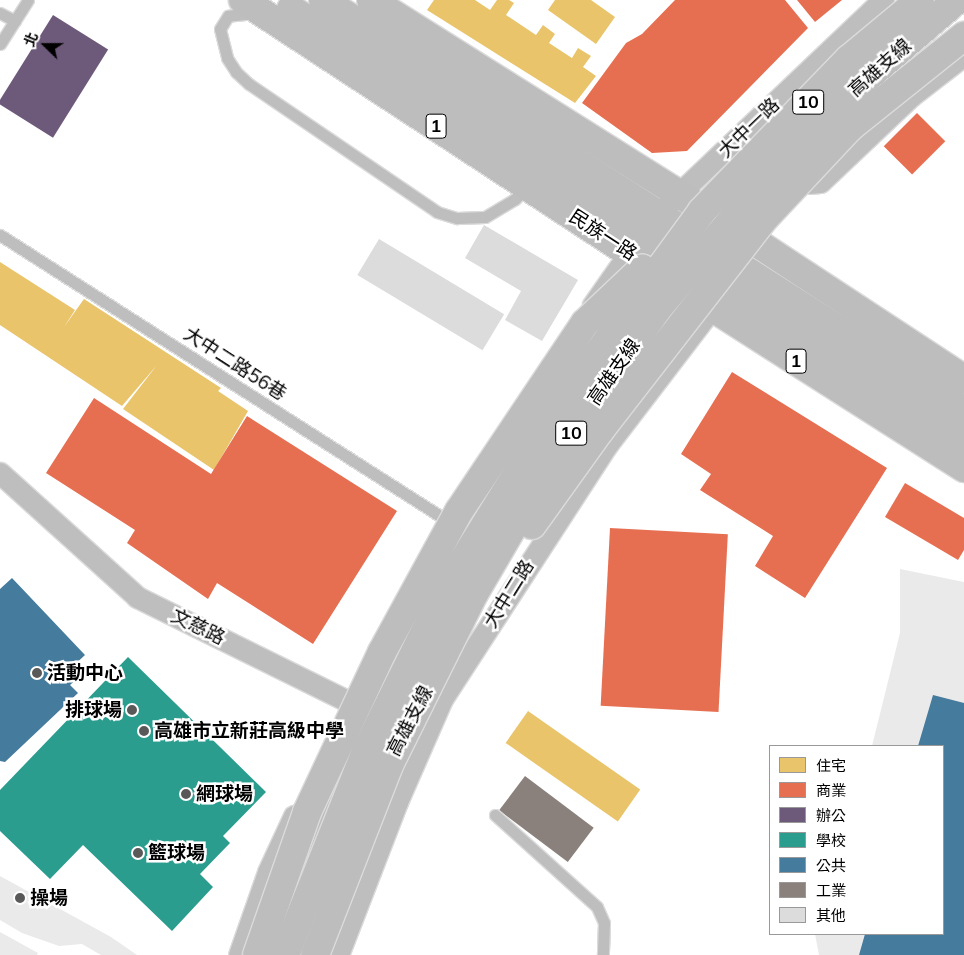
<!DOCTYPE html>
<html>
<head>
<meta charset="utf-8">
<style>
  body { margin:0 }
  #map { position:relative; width:964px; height:955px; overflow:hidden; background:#fff; font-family:Mulish,"Noto Sans TC",sans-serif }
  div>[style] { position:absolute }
  .green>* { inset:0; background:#eaeaea }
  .homes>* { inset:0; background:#e9c46a; transform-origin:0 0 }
  .shops>* { inset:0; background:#e76f51; transform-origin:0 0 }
  .offices>* { inset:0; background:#6d597a; transform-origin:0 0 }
  .schools>* { inset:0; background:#2a9d8f }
  .public>* { inset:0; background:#457b9d }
  .industry>* { inset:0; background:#8a817c; transform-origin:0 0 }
  .building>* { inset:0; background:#dcdcdc; transform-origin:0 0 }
  .roads { filter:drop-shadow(1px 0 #dbdbdb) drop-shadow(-1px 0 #dbdbdb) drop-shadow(0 1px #dbdbdb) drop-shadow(0 -1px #dbdbdb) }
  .lane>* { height:11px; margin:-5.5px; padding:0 5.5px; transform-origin:5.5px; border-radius:5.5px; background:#bebebe }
  .street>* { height:21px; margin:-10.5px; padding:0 10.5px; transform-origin:10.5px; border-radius:10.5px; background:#bebebe }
  .primary>* { height:28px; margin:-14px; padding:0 14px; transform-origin:14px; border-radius:14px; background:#bdbdbd }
  .bridges { filter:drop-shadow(1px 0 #dbdbdb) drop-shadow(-1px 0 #dbdbdb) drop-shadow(0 1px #dbdbdb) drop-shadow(0 -1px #dbdbdb) }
  .highway-bridge>* { height:28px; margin:-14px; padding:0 14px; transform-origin:14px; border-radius:14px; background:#bdbdbd }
  .dots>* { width:14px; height:14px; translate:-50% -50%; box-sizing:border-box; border:2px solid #fff; border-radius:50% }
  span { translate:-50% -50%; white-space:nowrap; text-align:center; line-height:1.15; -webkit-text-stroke:5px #fff; paint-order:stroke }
  .shield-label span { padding:1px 4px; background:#fff; border:1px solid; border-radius:4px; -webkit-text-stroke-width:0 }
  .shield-label { font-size:18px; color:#000; font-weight:700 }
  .street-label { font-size:19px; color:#000 }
  .poi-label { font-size:19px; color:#000; font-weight:700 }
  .left { translate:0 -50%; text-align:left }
  .right { translate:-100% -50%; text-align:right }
  .legend { position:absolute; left:769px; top:745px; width:175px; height:190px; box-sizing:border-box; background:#fff; border:1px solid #999; margin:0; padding:6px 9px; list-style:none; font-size:15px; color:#000 }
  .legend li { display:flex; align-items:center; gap:10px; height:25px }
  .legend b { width:25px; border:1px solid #999 }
  .north { position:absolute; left:20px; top:20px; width:50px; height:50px; -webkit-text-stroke:4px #fff; paint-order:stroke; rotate:292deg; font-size:14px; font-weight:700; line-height:20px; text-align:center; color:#000 }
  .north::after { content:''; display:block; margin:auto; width:18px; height:22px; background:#000; clip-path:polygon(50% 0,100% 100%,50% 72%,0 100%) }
</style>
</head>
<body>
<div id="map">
  <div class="green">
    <div style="clip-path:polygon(900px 569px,964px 582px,964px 955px,819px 955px,815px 934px,943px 934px,943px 746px,872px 746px,900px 633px)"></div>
    <div style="clip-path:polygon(0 876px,111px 937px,137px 955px,101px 955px,82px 944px,59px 946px,22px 933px,0 920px)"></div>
    <div style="clip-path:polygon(0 932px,38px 953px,37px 955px,0 955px)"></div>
  </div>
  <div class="homes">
    <div style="clip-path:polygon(434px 0,475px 0,490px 10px,497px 0,509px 0,514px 3px,506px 15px,536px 35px,543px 25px,555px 34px,549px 43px,572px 58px,578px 48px,591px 56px,583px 67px,596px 76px,575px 103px,427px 10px)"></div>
    <div style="clip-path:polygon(555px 0,591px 0,615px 17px,596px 44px,548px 10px)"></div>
    <div style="clip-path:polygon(0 262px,75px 310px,64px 327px,84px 299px,221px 388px,218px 391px,248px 411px,214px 470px,123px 409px,157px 365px,122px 406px,0 325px)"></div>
    <div style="left:528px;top:711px;width:137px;height:39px;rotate:35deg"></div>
  </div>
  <div class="shops">
    <div style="clip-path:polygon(675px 0,785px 0,808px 28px,687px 151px,652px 153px,582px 103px,626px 43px,642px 34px)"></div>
    <div style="clip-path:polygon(797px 0,842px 0,815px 22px)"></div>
    <div style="left:917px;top:113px;width:40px;height:47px;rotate:45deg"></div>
    <div style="clip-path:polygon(732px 372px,887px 468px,805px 598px,755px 566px,773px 536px,700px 490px,711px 474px,681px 454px)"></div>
    <div style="clip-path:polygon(94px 398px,211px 474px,247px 416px,397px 511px,313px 644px,217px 583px,208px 599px,127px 543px,135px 530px,46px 473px)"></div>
    <div style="clip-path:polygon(905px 483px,964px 518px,964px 550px,958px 560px,885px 517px)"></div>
    <div style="left:610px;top:528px;width:118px;height:178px;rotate:3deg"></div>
  </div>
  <div class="offices">
    <div style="left:53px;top:15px;width:65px;height:104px;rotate:32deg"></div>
  </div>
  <div class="schools">
    <div style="clip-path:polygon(128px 657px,266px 792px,223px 836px,230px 843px,200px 874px,213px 887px,172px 931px,83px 845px,50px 879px,0 831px,0 790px)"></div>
  </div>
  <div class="public">
    <div style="clip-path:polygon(12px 578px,85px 655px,71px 668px,79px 677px,70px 685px,78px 693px,5px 762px,0 761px,0 589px)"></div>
    <div style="clip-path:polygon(933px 695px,964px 703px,964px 955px,859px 955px,865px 934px,943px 934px,943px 746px,918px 746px)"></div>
  </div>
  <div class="industry">
    <div style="left:525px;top:776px;width:86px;height:43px;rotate:37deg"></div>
  </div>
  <div class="building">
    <div style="clip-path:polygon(484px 225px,578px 280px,542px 341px,505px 320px,521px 291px,465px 258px)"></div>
    <div style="left:379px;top:239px;width:146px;height:42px;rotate:31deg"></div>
  </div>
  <div class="roads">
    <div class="lane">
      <div style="left:0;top:13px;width:17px;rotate:28deg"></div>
      <div style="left:255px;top:13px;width:27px;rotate:174deg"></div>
      <div style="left:228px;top:16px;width:15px;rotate:122deg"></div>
      <div style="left:220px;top:29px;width:30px;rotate:76deg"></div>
      <div style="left:227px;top:58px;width:17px;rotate:57deg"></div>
      <div style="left:236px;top:72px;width:18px;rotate:43deg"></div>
      <div style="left:249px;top:84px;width:227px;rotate:34.2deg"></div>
      <div style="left:437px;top:212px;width:21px;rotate:17deg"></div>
      <div style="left:457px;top:218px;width:28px;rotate:-2deg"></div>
      <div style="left:485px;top:217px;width:35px;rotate:-31deg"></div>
      <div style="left:515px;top:199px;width:17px;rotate:-45deg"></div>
      <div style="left:0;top:44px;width:52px;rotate:-57.5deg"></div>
      <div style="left:0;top:235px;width:535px;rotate:32.56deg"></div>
      <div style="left:495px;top:815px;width:137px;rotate:42deg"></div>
      <div style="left:597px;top:907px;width:17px;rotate:66deg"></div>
      <div style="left:604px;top:923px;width:32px;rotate:92deg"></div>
    </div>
    <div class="street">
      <div style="left:809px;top:183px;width:11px;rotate:-5deg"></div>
      <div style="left:820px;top:182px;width:125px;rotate:-43.4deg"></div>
      <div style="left:911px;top:96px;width:67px;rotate:-37.7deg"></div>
      <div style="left:669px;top:203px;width:295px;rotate:-43.5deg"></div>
      <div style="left:593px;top:305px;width:77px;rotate:-55.1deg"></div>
      <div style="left:0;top:473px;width:185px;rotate:42.1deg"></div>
      <div style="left:137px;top:597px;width:260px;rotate:26.3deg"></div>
      <div style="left:287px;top:906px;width:182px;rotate:-68.1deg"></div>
      <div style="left:239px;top:955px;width:88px;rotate:-70.7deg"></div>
      <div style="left:268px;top:872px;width:62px;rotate:-65.1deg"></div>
      <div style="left:338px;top:955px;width:164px;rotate:-68.9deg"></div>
      <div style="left:397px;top:802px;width:112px;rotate:-66.4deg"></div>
      <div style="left:442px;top:699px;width:303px;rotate:-57deg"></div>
      <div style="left:607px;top:445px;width:188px;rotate:-52.6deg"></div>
    </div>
    <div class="primary">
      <div style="left:243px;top:0;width:562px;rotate:33.24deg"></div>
      <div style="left:713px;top:308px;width:298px;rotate:32.5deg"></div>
      <div style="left:323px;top:0;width:761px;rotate:32.6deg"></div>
      <div style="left:371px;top:0;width:460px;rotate:32.2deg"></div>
      <div style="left:760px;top:245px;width:244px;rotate:33.3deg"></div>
      <div style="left:291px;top:9px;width:799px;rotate:32.58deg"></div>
    </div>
  </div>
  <div class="bridges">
    <div class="highway-bridge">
      <div style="left:532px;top:525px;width:117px;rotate:-54.4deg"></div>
      <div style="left:600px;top:430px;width:264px;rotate:-52.2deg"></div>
      <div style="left:762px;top:221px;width:129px;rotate:-46.9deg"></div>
      <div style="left:850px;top:127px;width:146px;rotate:-38.6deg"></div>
      <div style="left:257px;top:955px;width:151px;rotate:-70.7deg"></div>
      <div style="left:307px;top:812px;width:177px;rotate:-64.9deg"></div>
      <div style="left:382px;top:652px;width:161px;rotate:-61.4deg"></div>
      <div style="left:459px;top:511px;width:226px;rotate:-56.2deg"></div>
      <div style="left:585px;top:323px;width:79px;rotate:-43.5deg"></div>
      <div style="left:285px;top:955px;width:219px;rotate:-68.3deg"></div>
      <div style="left:366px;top:751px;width:183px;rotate:-63.7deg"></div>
      <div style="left:447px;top:587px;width:211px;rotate:-58.2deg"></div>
      <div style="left:558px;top:408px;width:244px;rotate:-53.8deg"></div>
      <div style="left:702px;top:211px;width:211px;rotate:-46deg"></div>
      <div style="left:849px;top:59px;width:92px;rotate:-39.7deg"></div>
      <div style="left:315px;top:955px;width:204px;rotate:-68.7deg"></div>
      <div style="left:389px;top:765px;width:193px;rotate:-63.6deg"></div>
      <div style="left:475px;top:592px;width:151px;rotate:-59.7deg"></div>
      <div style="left:551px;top:462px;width:188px;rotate:-55.2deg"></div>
      <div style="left:658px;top:308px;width:188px;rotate:-50deg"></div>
      <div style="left:779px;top:164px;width:127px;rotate:-44.4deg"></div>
      <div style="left:870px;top:75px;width:115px;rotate:-40.8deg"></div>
    </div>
  </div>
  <div class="dots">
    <div style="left:37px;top:673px;background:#595959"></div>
    <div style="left:132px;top:710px;background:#595959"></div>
    <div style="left:144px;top:731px;background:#595959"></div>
    <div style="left:186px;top:794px;background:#595959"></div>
    <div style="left:138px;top:853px;background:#595959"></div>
    <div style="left:20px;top:898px;background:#595959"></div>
  </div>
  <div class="shield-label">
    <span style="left:808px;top:102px">10</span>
    <span style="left:436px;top:126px">1</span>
    <span style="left:796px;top:361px">1</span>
    <span style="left:571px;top:433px">10</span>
  </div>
  <div class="street-label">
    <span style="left:880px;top:68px;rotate:-42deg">高雄支線</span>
    <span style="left:749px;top:128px;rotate:-44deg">大中一路</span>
    <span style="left:603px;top:235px;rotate:33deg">民族一路</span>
    <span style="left:235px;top:364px;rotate:33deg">大中二路56巷</span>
    <span style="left:614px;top:372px;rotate:-55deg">高雄支線</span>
    <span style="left:509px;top:594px;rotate:-58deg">大中二路</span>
    <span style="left:198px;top:627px;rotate:26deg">文慈路</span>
    <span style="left:410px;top:721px;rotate:-63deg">高雄支線</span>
  </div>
  <div class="poi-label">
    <span class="left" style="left:47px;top:673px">活動中心</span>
    <span class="right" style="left:122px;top:710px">排球場</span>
    <span class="left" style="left:154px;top:731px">高雄市立新莊高級中學</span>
    <span class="left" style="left:196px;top:794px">網球場</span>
    <span class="left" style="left:148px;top:853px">籃球場</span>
    <span class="left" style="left:30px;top:898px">操場</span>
  </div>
  <ul class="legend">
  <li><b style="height:14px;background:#e9c46a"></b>住宅</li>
  <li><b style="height:14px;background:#e76f51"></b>商業</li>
  <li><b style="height:14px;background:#6d597a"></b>辦公</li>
  <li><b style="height:14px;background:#2a9d8f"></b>學校</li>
  <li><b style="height:14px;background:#457b9d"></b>公共</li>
  <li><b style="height:14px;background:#8a817c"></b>工業</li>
  <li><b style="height:14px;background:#dcdcdc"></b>其他</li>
  </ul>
  <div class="north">北</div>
</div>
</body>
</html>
